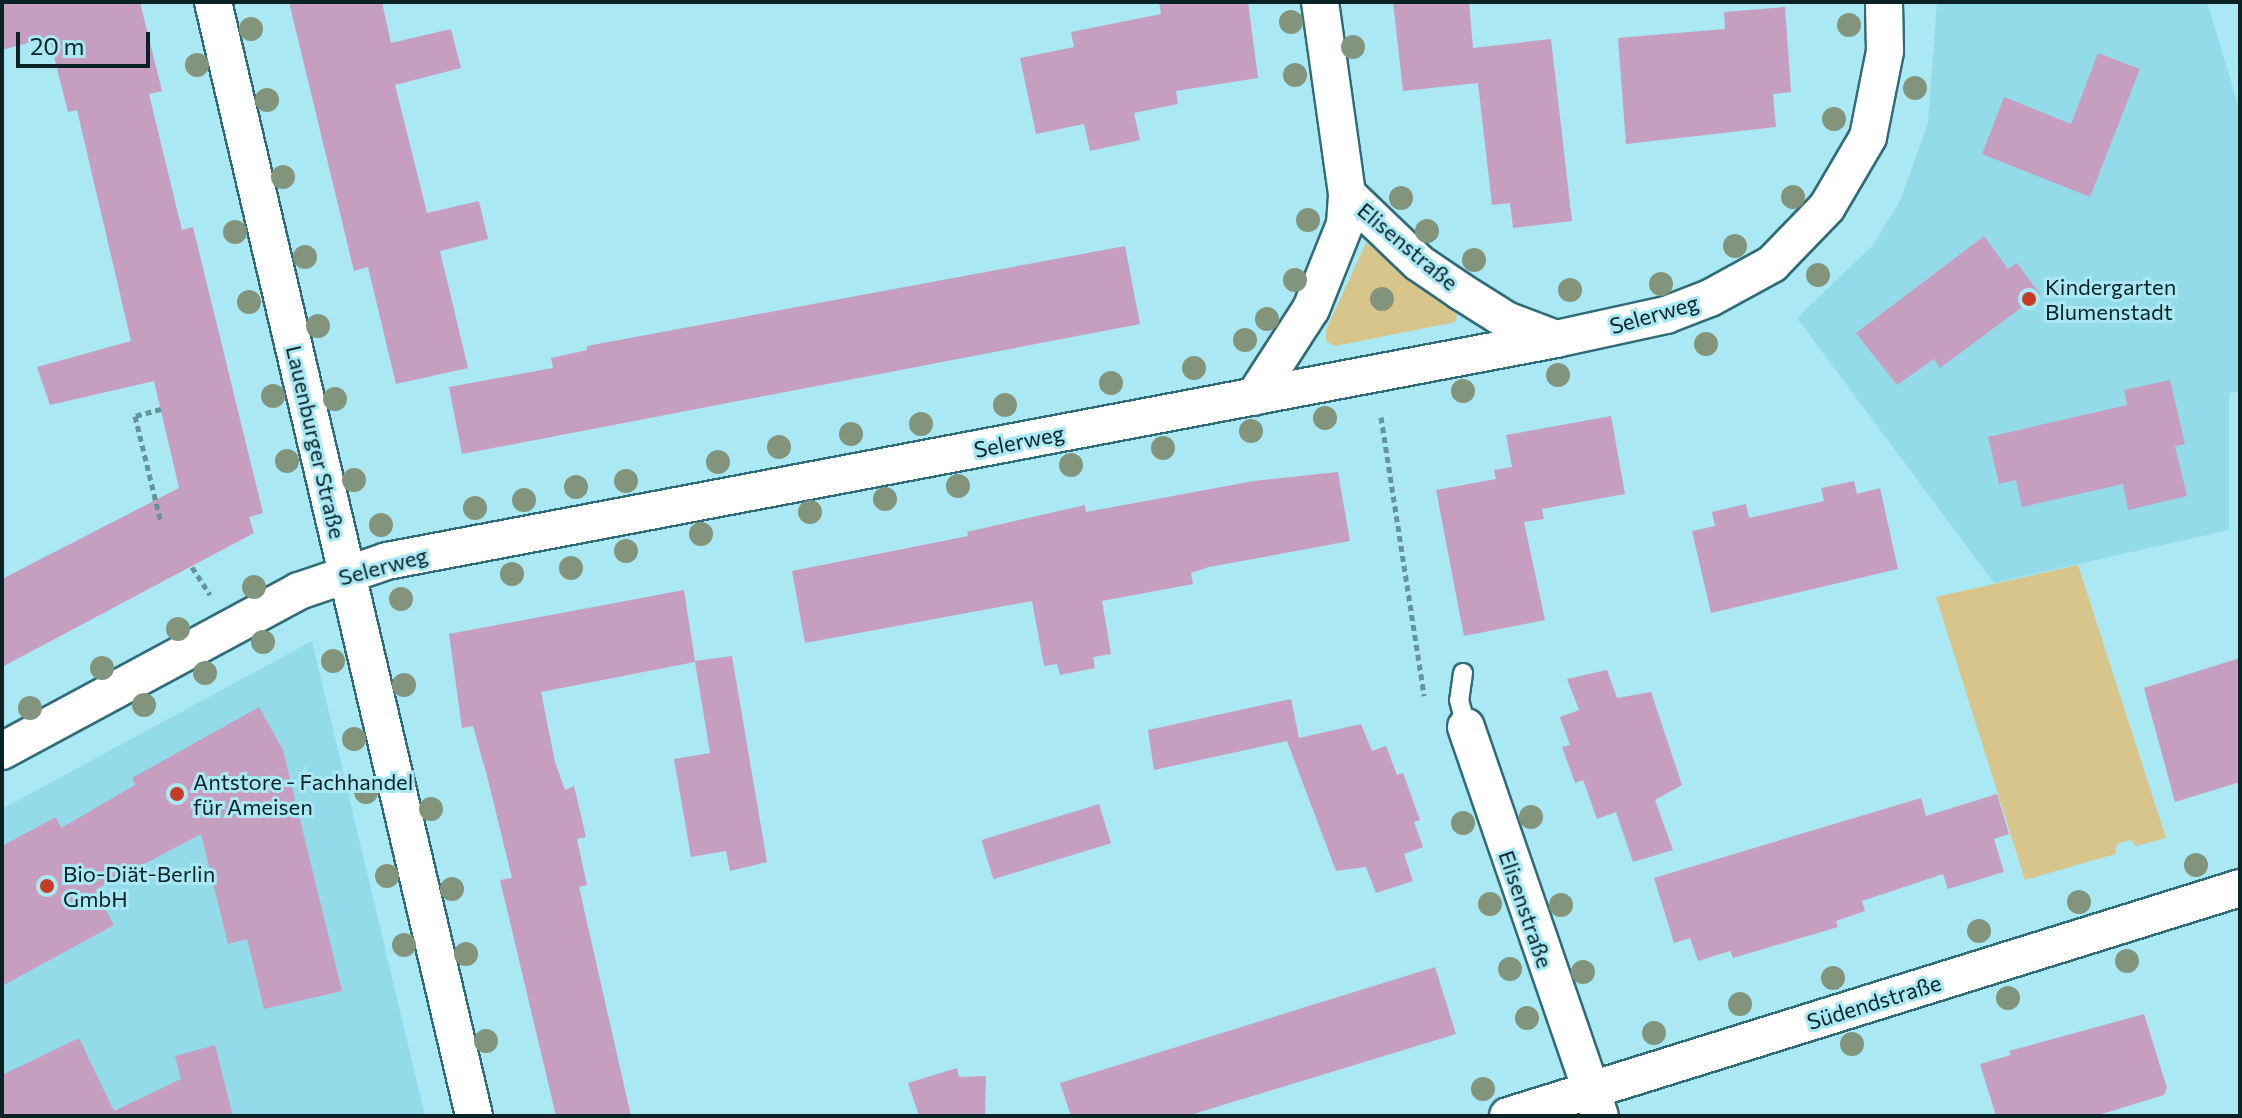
<!DOCTYPE html>
<html>
<head>
<meta charset="utf-8">
<style>
  body { margin:0 }
  #map { position:relative; width:2242px; height:1118px; overflow:hidden; background:#aae8f4; font-family:Commissioner,sans-serif }
  div>[style] { position:absolute }
  .built>* { inset:0; background:#94dbea }
  .green>* { inset:0; background:#d8c58c }
  .building>* { inset:0; background:#c69fc0; transform-origin:0 0 }
  .path>* { height:5px; margin-top:-2.5px; transform-origin:0; background:repeating-linear-gradient(90deg,#66949d 0 6px,transparent 0 10px) }
  .roads { filter:drop-shadow(2px 0 #306c77) drop-shadow(-2px 0 #306c77) drop-shadow(0 2px #306c77) drop-shadow(0 -2px #306c77) }
  .lane>* { height:18px; margin:-9px; padding:0 9px; transform-origin:9px; border-radius:9px; background:#fff }
  .street>* { height:36px; margin:-18px; padding:0 18px; transform-origin:18px; border-radius:18px; background:#fff }
  .trees>* { width:24px; height:24px; margin:-12px; border-radius:50%; background:#82957c }
  .dots>* { width:22px; height:22px; translate:-50% -50%; box-sizing:border-box; border:4px solid #aae8f4; border-radius:50% }
  span { translate:-50% -50%; white-space:nowrap; text-align:center; line-height:1.15; -webkit-text-stroke:6px #aae8f4; paint-order:stroke }
  .street-label { font-size:22px; color:#082226 }
  .poi-label { font-size:22px; color:#082226 }
  .left { translate:0 -50%; text-align:left }
  .frame { position:absolute; inset:0; border:4px solid #082226; pointer-events:none }
  .scale { position:absolute; left:16px; top:32px; width:134px; height:36px; box-sizing:border-box; border:4px solid #082226; border-top:0; padding-left:10px; font-size:24px; line-height:28px; white-space:nowrap; color:#082226; -webkit-text-stroke:6px #aae8f4; paint-order:stroke }
</style>
</head>
<body>
<div id="map">
  <div class="built">
    <div style="clip-path:polygon(1937px 2px,2207px 2px,2240px 111px,2240px 391px,2229px 393px,2229px 530px,1994px 583px,1797px 318px,1873px 245px,1901px 199px,1928px 122px)"></div>
    <div style="clip-path:polygon(312px 641px,425px 1116px,2px 1116px,2px 809px)"></div>
  </div>
  <div class="green">
    <div style="clip-path:polygon(1366px 243px,1457px 308px,1456px 322px,1335px 346px,1326px 341px,1326px 330px)"></div>
    <div style="clip-path:polygon(2078px 565px,2166px 838px,2136px 846px,2131px 840px,2117px 844px,2115px 854px,2025px 880px,1936px 597px)"></div>
  </div>
  <div class="building">
    <div style="clip-path:polygon(2px 2px,140px 2px,162px 91px,149px 94px,182px 230px,193px 227px,263px 513px,249px 517px,254px 533px,2px 667px,2px 579px,179px 488px,154px 381px,50px 405px,37px 367px,131px 341px,77px 110px,68px 112px,49px 37px,2px 50px)"></div>
    <div style="clip-path:polygon(289px 2px,382px 2px,391px 43px,451px 29px,461px 68px,395px 85px,427px 213px,479px 201px,488px 239px,440px 251px,468px 368px,396px 384px,368px 267px,354px 271px)"></div>
    <div style="clip-path:polygon(1159px 2px,1248px 2px,1258px 78px,1176px 91px,1178px 104px,1134px 113px,1140px 140px,1090px 151px,1084px 124px,1036px 134px,1020px 58px,1074px 47px,1071px 32px,1161px 14px)"></div>
    <div style="clip-path:polygon(1393px 2px,1469px 2px,1473px 48px,1551px 39px,1572px 221px,1513px 228px,1510px 203px,1492px 205px,1478px 83px,1403px 91px)"></div>
    <div style="clip-path:polygon(1785px 7px,1791px 92px,1773px 94px,1776px 127px,1626px 144px,1618px 38px,1725px 29px,1724px 12px)"></div>
    <div style="clip-path:polygon(2098px 53px,2140px 69px,2090px 197px,1982px 154px,2004px 97px,2071px 124px)"></div>
    <div style="clip-path:polygon(1984px 236px,2008px 269px,2017px 263px,2040px 294px,1940px 368px,1934px 359px,1897px 385px,1856px 333px)"></div>
    <div style="clip-path:polygon(1125px 246px,1140px 324px,462px 454px,449px 387px,553px 368px,551px 358px,587px 350px,587px 346px)"></div>
    <div style="clip-path:polygon(2170px 380px,2185px 444px,2175px 446px,2187px 496px,2128px 510px,2123px 484px,2022px 507px,2016px 480px,1999px 484px,1988px 437px,2127px 405px,2124px 390px)"></div>
    <div style="clip-path:polygon(1611px 416px,1625px 494px,1542px 509px,1544px 519px,1524px 522px,1545px 620px,1464px 636px,1436px 490px,1496px 479px,1494px 470px,1512px 467px,1506px 435px)"></div>
    <div style="clip-path:polygon(1338px 472px,1350px 541px,1209px 567px,1191px 573px,1193px 584px,1102px 601px,1111px 654px,1093px 657px,1095px 668px,1060px 675px,1057px 664px,1044px 666px,1032px 601px,805px 643px,792px 571px,968px 536px,967px 532px,1085px 505px,1086px 512px,1254px 481px)"></div>
    <div style="clip-path:polygon(1854px 481px,1857px 494px,1880px 488px,1898px 569px,1711px 613px,1692px 531px,1715px 526px,1712px 512px,1746px 504px,1749px 518px,1824px 501px,1821px 488px)"></div>
    <div style="clip-path:polygon(684px 590px,695px 661px,732px 656px,767px 862px,730px 871px,726px 851px,691px 857px,674px 759px,710px 753px,695px 662px,541px 692px,555px 762px,565px 790px,574px 786px,586px 837px,577px 839px,587px 885px,579px 887px,631px 1116px,556px 1116px,500px 880px,512px 878px,487px 776px,473px 726px,462px 728px,449px 634px)"></div>
    <div style="clip-path:polygon(2240px 658px,2240px 782px,2175px 802px,2144px 688px)"></div>
    <div style="clip-path:polygon(1607px 670px,1617px 698px,1651px 692px,1682px 785px,1655px 800px,1673px 850px,1633px 862px,1616px 812px,1597px 819px,1583px 780px,1575px 783px,1562px 747px,1570px 745px,1560px 717px,1579px 710px,1567px 679px)"></div>
    <div style="clip-path:polygon(1291px 699px,1299px 738px,1361px 724px,1372px 751px,1386px 746px,1397px 775px,1403px 773px,1420px 820px,1414px 822px,1423px 847px,1404px 854px,1413px 881px,1376px 893px,1366px 867px,1336px 871px,1287px 741px,1154px 770px,1148px 730px)"></div>
    <div style="clip-path:polygon(259px 707px,283px 750px,342px 991px,264px 1009px,247px 939px,228px 944px,201px 834px,95px 890px,114px 925px,2px 986px,2px 846px,56px 817px,61px 828px,135px 785px,132px 778px)"></div>
    <div style="clip-path:polygon(1997px 794px,2009px 834px,1994px 839px,2004px 872px,1948px 889px,1943px 874px,1862px 901px,1865px 911px,1836px 921px,1838px 927px,1733px 958px,1730px 951px,1698px 961px,1690px 938px,1674px 943px,1654px 878px,1921px 798px,1926px 816px)"></div>
    <div style="left:1099px;top:804px;width:41px;height:123px;rotate:73deg"></div>
    <div style="clip-path:polygon(1435px 967px,1456px 1034px,1187px 1116px,1071px 1116px,1060px 1083px)"></div>
    <div style="clip-path:polygon(2144px 1014px,2167px 1088px,2164px 1095px,2095px 1116px,1996px 1116px,1980px 1064px,2011px 1055px,2009px 1051px)"></div>
    <div style="clip-path:polygon(79px 1038px,114px 1111px,181px 1079px,175px 1056px,215px 1045px,233px 1116px,2px 1116px,2px 1075px)"></div>
    <div style="clip-path:polygon(957px 1068px,959px 1077px,986px 1076px,985px 1116px,919px 1116px,908px 1083px)"></div>
  </div>
  <div class="path">
    <div style="left:161px;top:409px;width:27px;rotate:165deg"></div>
    <div style="left:135px;top:416px;width:110px;rotate:76.3deg"></div>
    <div style="left:1381px;top:417px;width:282px;rotate:81.2deg"></div>
    <div style="left:192px;top:567px;width:33px;rotate:57deg"></div>
  </div>
  <div class="roads">
    <div class="lane">
      <div style="left:1463px;top:673px;width:27px;rotate:98deg"></div>
      <div style="left:1459px;top:700px;width:28px;rotate:75deg"></div>
    </div>
    <div class="street">
      <div style="left:213px;top:2px;width:1144px;rotate:76.81deg"></div>
      <div style="left:1347px;top:194px;width:100px;rotate:43.8deg"></div>
      <div style="left:1419px;top:263px;width:50px;rotate:34.3deg"></div>
      <div style="left:1460px;top:291px;width:54px;rotate:32.2deg"></div>
      <div style="left:1506px;top:320px;width:53px;rotate:20.8deg"></div>
      <div style="left:1254px;top:397px;width:105px;rotate:-57.1deg"></div>
      <div style="left:1311px;top:309px;width:92px;rotate:-68.2deg"></div>
      <div style="left:1345px;top:224px;width:30px;rotate:-86deg"></div>
      <div style="left:1347px;top:194px;width:194px;rotate:-98deg"></div>
      <div style="left:1466px;top:727px;width:411px;rotate:71deg"></div>
      <div style="left:2px;top:751px;width:337px;rotate:-28.3deg"></div>
      <div style="left:299px;top:591px;width:93px;rotate:-18.8deg"></div>
      <div style="left:387px;top:561px;width:1190px;rotate:-10.75deg"></div>
      <div style="left:1556px;top:339px;width:113px;rotate:-12.3deg"></div>
      <div style="left:1666px;top:315px;width:47px;rotate:-21.1deg"></div>
      <div style="left:1710px;top:298px;width:71px;rotate:-28.7deg"></div>
      <div style="left:1772px;top:264px;width:79px;rotate:-46deg"></div>
      <div style="left:1827px;top:207px;width:81px;rotate:-59.6deg"></div>
      <div style="left:1868px;top:137px;width:88px;rotate:-78.8deg"></div>
      <div style="left:1885px;top:51px;width:49px;rotate:-91.2deg"></div>
      <div style="left:1508px;top:1116px;width:767px;rotate:-17.3deg"></div>
    </div>
  </div>
  <div class="trees">
    <div style="left:1291px;top:22px"></div>
    <div style="left:1849px;top:25px"></div>
    <div style="left:251px;top:29px"></div>
    <div style="left:1353px;top:47px"></div>
    <div style="left:197px;top:65px"></div>
    <div style="left:1295px;top:75px"></div>
    <div style="left:1915px;top:88px"></div>
    <div style="left:267px;top:100px"></div>
    <div style="left:1834px;top:119px"></div>
    <div style="left:283px;top:177px"></div>
    <div style="left:1793px;top:197px"></div>
    <div style="left:1401px;top:198px"></div>
    <div style="left:1308px;top:220px"></div>
    <div style="left:1427px;top:231px"></div>
    <div style="left:235px;top:232px"></div>
    <div style="left:1735px;top:246px"></div>
    <div style="left:305px;top:257px"></div>
    <div style="left:1474px;top:260px"></div>
    <div style="left:1818px;top:275px"></div>
    <div style="left:1295px;top:280px"></div>
    <div style="left:1661px;top:284px"></div>
    <div style="left:1570px;top:290px"></div>
    <div style="left:1382px;top:299px"></div>
    <div style="left:249px;top:302px"></div>
    <div style="left:1267px;top:319px"></div>
    <div style="left:318px;top:326px"></div>
    <div style="left:1245px;top:340px"></div>
    <div style="left:1706px;top:344px"></div>
    <div style="left:1194px;top:368px"></div>
    <div style="left:1558px;top:375px"></div>
    <div style="left:1111px;top:383px"></div>
    <div style="left:1463px;top:391px"></div>
    <div style="left:273px;top:396px"></div>
    <div style="left:335px;top:399px"></div>
    <div style="left:1005px;top:405px"></div>
    <div style="left:1325px;top:418px"></div>
    <div style="left:921px;top:424px"></div>
    <div style="left:1251px;top:431px"></div>
    <div style="left:851px;top:434px"></div>
    <div style="left:779px;top:447px"></div>
    <div style="left:1163px;top:448px"></div>
    <div style="left:287px;top:461px"></div>
    <div style="left:718px;top:462px"></div>
    <div style="left:1071px;top:465px"></div>
    <div style="left:354px;top:480px"></div>
    <div style="left:626px;top:481px"></div>
    <div style="left:958px;top:486px"></div>
    <div style="left:576px;top:487px"></div>
    <div style="left:885px;top:499px"></div>
    <div style="left:524px;top:500px"></div>
    <div style="left:475px;top:508px"></div>
    <div style="left:810px;top:512px"></div>
    <div style="left:381px;top:525px"></div>
    <div style="left:701px;top:534px"></div>
    <div style="left:626px;top:551px"></div>
    <div style="left:571px;top:568px"></div>
    <div style="left:512px;top:574px"></div>
    <div style="left:254px;top:587px"></div>
    <div style="left:401px;top:599px"></div>
    <div style="left:178px;top:629px"></div>
    <div style="left:263px;top:642px"></div>
    <div style="left:333px;top:661px"></div>
    <div style="left:102px;top:668px"></div>
    <div style="left:205px;top:673px"></div>
    <div style="left:404px;top:685px"></div>
    <div style="left:144px;top:705px"></div>
    <div style="left:30px;top:708px"></div>
    <div style="left:354px;top:739px"></div>
    <div style="left:366px;top:792px"></div>
    <div style="left:431px;top:809px"></div>
    <div style="left:1531px;top:817px"></div>
    <div style="left:1463px;top:823px"></div>
    <div style="left:2196px;top:865px"></div>
    <div style="left:387px;top:876px"></div>
    <div style="left:452px;top:889px"></div>
    <div style="left:2079px;top:902px"></div>
    <div style="left:1490px;top:904px"></div>
    <div style="left:1561px;top:905px"></div>
    <div style="left:1979px;top:931px"></div>
    <div style="left:404px;top:945px"></div>
    <div style="left:466px;top:954px"></div>
    <div style="left:2127px;top:961px"></div>
    <div style="left:1510px;top:969px"></div>
    <div style="left:1583px;top:972px"></div>
    <div style="left:1833px;top:978px"></div>
    <div style="left:2008px;top:998px"></div>
    <div style="left:1740px;top:1004px"></div>
    <div style="left:1527px;top:1018px"></div>
    <div style="left:1654px;top:1033px"></div>
    <div style="left:486px;top:1041px"></div>
    <div style="left:1852px;top:1044px"></div>
    <div style="left:1483px;top:1089px"></div>
  </div>
  <div class="dots">
    <div style="left:2029px;top:299px;background:#c63b25"></div>
    <div style="left:177px;top:794px;background:#c63b25"></div>
    <div style="left:47px;top:886px;background:#c63b25"></div>
  </div>
  <div class="street-label">
    <span style="left:1408px;top:246px;rotate:40deg">Elisenstraße</span>
    <span style="left:1654px;top:314px;rotate:-16deg">Selerweg</span>
    <span style="left:1019px;top:441px;rotate:-11deg">Selerweg</span>
    <span style="left:316px;top:442px;rotate:77deg">Lauenburger Straße</span>
    <span style="left:383px;top:566px;rotate:-15deg">Selerweg</span>
    <span style="left:1526px;top:909px;rotate:71deg">Elisenstraße</span>
    <span style="left:1874px;top:1002px;rotate:-17deg">Südendstraße</span>
  </div>
  <div class="poi-label">
    <span class="left" style="left:2045px;top:299px">Kindergarten<br>Blumenstadt</span>
    <span class="left" style="left:193px;top:794px">Antstore - Fachhandel<br>für Ameisen</span>
    <span class="left" style="left:63px;top:886px">Bio-Diät-Berlin<br>GmbH</span>
  </div>
  <div class="frame"></div>
  <div class="scale">20 m</div>
</div>
</body>
</html>
